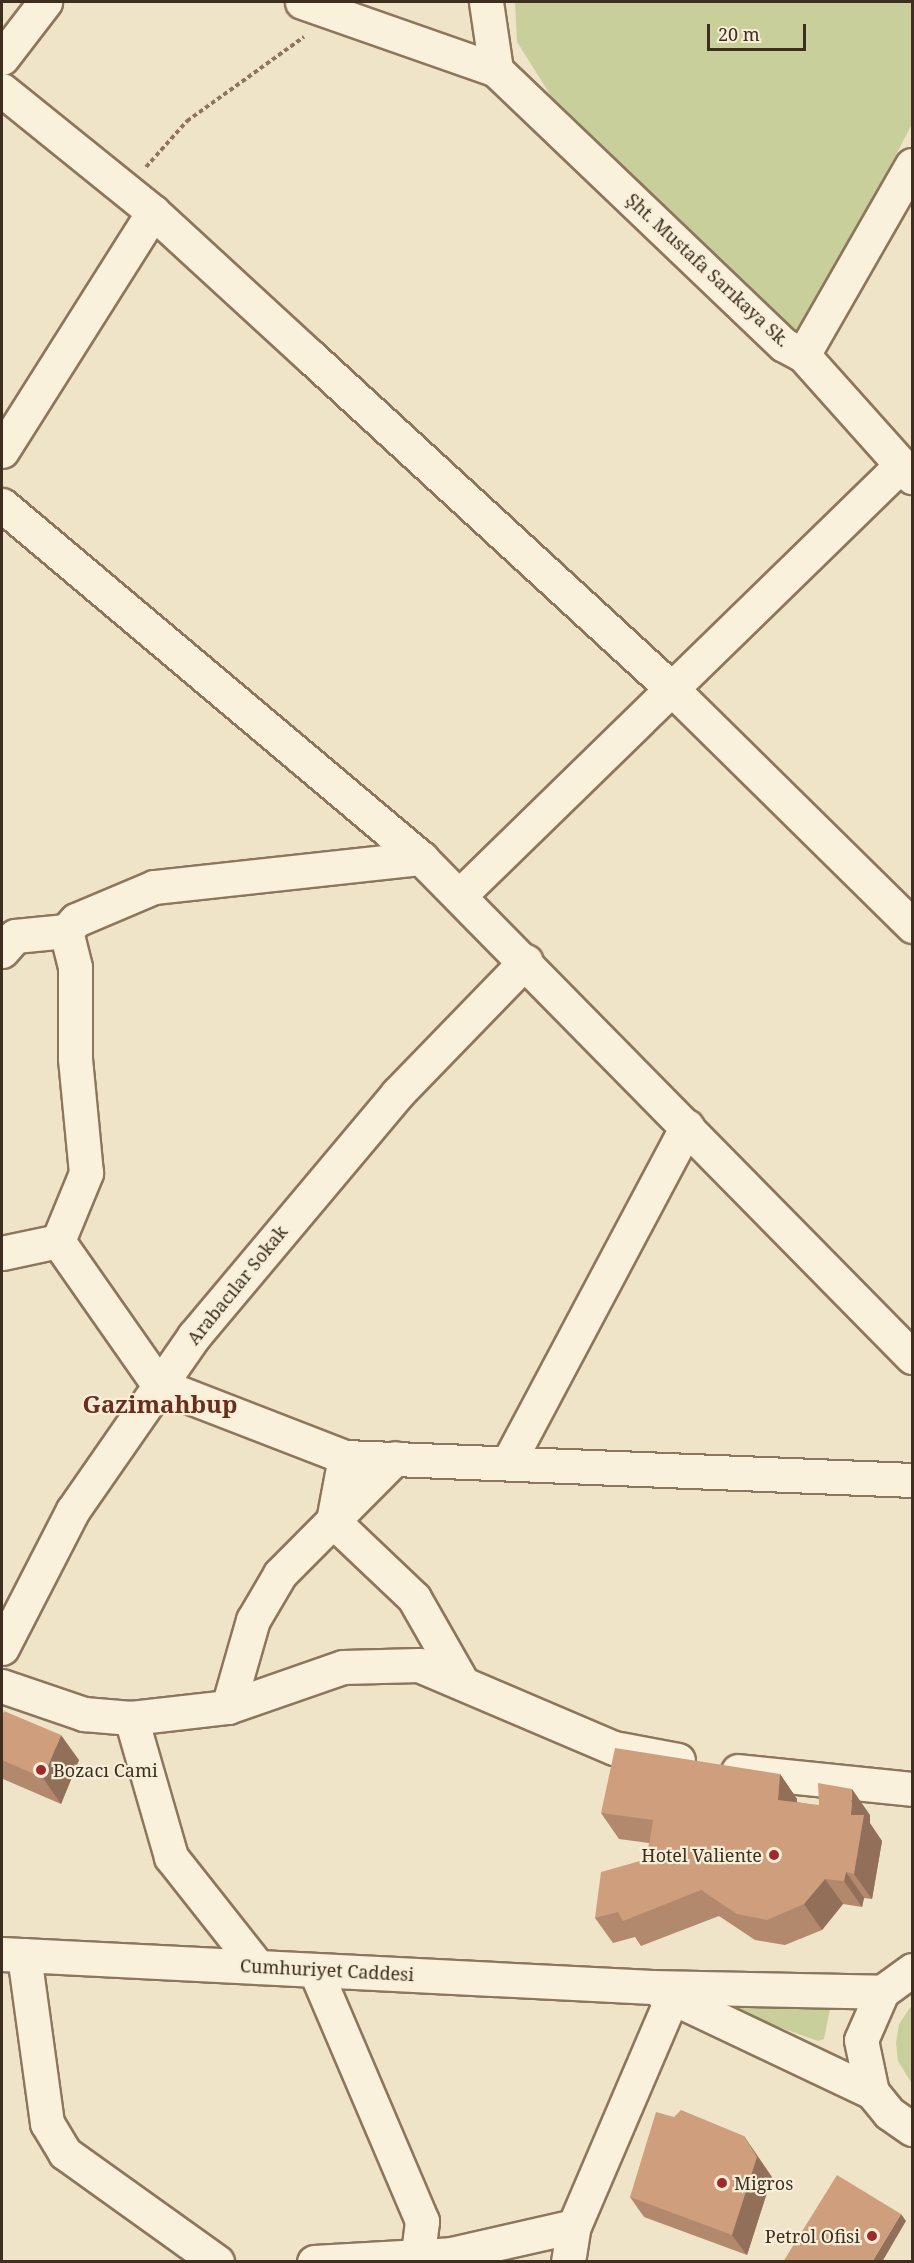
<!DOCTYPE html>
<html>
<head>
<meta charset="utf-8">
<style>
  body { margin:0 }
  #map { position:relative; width:914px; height:2263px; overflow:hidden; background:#f0e4c8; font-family:"Noto Serif",serif }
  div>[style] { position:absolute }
  .green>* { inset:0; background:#c9cf9b }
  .path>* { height:4px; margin-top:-2px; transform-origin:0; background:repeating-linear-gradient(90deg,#8d765c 0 4.5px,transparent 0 7.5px) }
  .roads { filter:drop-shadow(2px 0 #8d765c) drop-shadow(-2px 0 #8d765c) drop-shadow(0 2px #8d765c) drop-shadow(0 -2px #8d765c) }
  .minor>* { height:33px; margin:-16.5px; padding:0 16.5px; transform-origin:16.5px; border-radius:16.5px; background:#faf1dc }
  .secondary>* { height:33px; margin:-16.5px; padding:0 16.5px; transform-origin:16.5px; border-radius:16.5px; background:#faf1dc }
  .wall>* { inset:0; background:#b2896c }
  .shaded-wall>* { inset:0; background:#916f58 }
  .building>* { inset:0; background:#cf9f7d }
  .dots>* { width:16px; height:16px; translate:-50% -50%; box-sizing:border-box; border:3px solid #f7eed8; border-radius:50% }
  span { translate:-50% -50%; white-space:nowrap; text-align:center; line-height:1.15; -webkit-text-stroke:4.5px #f7eed8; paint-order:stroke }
  .street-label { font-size:18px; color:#3d2e20 }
  .poi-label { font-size:18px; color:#3d2e20 }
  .left { translate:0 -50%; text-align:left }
  .right { translate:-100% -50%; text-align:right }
  .district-label { font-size:24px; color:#6b2e1e; font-weight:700 }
  .frame { position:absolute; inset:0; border:3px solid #3d2e20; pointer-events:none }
  .scale { position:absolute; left:707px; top:24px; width:99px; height:27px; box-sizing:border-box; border:3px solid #3d2e20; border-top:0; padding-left:8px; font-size:18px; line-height:21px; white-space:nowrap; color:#3d2e20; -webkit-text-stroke:4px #f7eed8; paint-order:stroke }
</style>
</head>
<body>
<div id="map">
  <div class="green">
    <div style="clip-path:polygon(515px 2px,912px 2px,912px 124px,799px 342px,558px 107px,517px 42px)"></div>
    <div style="clip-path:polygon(825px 2002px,830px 2009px,824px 2039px,818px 2041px,711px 2003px)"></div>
    <div style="clip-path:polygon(912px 2005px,912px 2084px,898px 2061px,896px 2043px,899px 2024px)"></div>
  </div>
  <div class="path">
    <div style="left:146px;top:167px;width:62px;rotate:-48.3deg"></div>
    <div style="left:187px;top:121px;width:144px;rotate:-35.7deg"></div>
  </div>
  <div class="roads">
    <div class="minor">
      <div style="left:302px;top:2px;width:206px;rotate:19.3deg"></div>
      <div style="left:496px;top:70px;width:398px;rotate:43.7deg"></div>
      <div style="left:784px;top:345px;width:21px;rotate:28deg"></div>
      <div style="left:803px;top:355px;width:164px;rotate:48.2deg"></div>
      <div style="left:486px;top:2px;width:69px;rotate:81.6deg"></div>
      <div style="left:2px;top:58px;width:71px;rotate:-52.5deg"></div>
      <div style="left:2px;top:90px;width:194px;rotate:38.9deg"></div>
      <div style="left:153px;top:212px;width:216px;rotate:42.6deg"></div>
      <div style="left:312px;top:358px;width:488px;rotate:42.6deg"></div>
      <div style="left:671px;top:688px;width:339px;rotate:44.6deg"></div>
      <div style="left:803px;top:355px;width:219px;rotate:-60.2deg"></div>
      <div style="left:2px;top:451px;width:283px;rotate:-57.7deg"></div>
      <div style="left:2px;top:505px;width:548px;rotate:40.11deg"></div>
      <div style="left:421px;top:858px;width:700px;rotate:45.46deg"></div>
      <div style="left:460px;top:895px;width:615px;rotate:-44.27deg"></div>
      <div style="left:2px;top:951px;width:20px;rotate:-49deg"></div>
      <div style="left:15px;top:936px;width:51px;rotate:-5.6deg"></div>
      <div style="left:66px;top:931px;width:15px;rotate:-48deg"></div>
      <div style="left:76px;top:920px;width:85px;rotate:-22.9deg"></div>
      <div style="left:154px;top:887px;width:269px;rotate:-6.2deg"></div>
      <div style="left:58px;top:1241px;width:176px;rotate:55deg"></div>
      <div style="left:159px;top:1385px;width:199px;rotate:21.2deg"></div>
      <div style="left:345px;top:1457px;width:65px;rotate:100.6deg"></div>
      <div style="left:333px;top:1521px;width:112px;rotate:43.5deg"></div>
      <div style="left:414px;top:1598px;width:97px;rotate:60.3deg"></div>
      <div style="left:2px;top:1253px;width:57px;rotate:-12.1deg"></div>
      <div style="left:58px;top:1241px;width:74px;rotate:-67.6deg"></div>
      <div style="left:86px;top:1173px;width:116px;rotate:-95.5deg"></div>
      <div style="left:75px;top:1058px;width:91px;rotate:-90deg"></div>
      <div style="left:75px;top:967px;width:37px;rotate:-104deg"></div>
      <div style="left:345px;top:1457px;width:567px;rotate:2.32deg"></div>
      <div style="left:509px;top:1461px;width:379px;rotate:-62deg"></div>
      <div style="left:2px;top:1648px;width:155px;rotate:-62.8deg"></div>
      <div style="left:73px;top:1510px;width:212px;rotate:-55.2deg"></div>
      <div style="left:194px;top:1336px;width:316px;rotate:-50deg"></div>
      <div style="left:397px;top:1094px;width:185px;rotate:-45.9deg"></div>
      <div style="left:2px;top:1686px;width:87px;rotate:18.9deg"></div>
      <div style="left:84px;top:1714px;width:47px;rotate:4.9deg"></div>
      <div style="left:131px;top:1718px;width:98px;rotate:-6.5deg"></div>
      <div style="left:228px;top:1707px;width:122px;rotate:-19.2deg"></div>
      <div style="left:343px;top:1667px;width:76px;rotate:-1.5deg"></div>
      <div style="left:419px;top:1665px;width:212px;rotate:23.1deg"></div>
      <div style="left:614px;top:1748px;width:65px;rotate:10.6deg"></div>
      <div style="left:228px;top:1707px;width:91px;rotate:-74deg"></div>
      <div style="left:253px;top:1620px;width:53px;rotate:-59.6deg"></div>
      <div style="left:280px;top:1574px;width:163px;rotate:-45.2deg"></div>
      <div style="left:131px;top:1718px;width:145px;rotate:73.9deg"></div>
      <div style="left:171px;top:1857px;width:140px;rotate:51.7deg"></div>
      <div style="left:738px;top:1771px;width:175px;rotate:5.9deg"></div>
      <div style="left:24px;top:1955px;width:170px;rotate:82.2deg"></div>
      <div style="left:47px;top:2123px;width:35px;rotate:59deg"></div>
      <div style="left:65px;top:2153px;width:187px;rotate:35.6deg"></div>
      <div style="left:315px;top:1970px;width:273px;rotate:66.9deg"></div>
      <div style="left:422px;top:2221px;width:41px;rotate:97deg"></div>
      <div style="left:314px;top:2262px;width:137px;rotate:-3.3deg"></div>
      <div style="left:451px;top:2254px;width:126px;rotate:-12.8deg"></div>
      <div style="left:568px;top:2262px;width:36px;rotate:-81deg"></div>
      <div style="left:574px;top:2226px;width:249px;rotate:-66.8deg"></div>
    </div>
    <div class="secondary">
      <div style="left:2px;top:1954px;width:651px;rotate:2.91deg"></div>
      <div style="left:652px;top:1987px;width:230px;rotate:1.2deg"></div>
      <div style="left:912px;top:1970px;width:37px;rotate:144deg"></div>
      <div style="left:882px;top:1992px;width:52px;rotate:113.6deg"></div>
      <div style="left:861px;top:2040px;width:53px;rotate:78.1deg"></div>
      <div style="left:872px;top:2092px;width:27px;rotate:51deg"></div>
      <div style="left:889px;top:2113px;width:28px;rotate:35deg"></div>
      <div style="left:661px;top:1992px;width:233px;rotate:25.4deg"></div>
    </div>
  </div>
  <div class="wall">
    <div style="clip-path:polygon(2px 1716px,79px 1760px,61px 1804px,3px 1779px,2px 1777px)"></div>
    <div style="clip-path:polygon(780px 1774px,797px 1799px,797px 1802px,870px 1815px,869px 1823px,882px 1841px,872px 1899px,864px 1898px,862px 1907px,843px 1904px,822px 1930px,785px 1945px,755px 1940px,719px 1916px,641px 1946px,635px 1937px,613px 1943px,595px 1918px,647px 1859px,649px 1843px,619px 1839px,601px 1813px)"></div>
    <div style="clip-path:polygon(772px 2177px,747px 2255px,644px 2217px,630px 2197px)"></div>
  </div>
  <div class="shaded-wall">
    <div style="clip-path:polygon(61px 1735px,79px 1760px,61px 1804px,43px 1778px)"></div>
    <div style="clip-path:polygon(780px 1774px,797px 1799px,796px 1826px,778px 1800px)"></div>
    <div style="clip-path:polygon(852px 1789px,870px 1815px,870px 1823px,882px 1841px,872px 1899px,854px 1874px,851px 1815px)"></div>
    <div style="clip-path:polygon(846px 1872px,864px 1898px,862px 1907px,844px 1881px)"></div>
    <div style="clip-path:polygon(825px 1879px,843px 1904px,822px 1930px,804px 1904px)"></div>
    <div style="clip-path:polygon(744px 2136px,772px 2177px,747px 2255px,732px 2235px)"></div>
    <div style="clip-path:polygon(901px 2214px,906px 2221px,882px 2262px,872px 2262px)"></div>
  </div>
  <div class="building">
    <div style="clip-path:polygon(4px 1711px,61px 1735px,43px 1778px,2px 1760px,2px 1716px)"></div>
    <div style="clip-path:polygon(615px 1748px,780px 1774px,778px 1800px,819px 1805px,818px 1783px,852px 1789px,851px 1815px,864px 1815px,854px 1874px,846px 1872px,844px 1881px,825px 1879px,804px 1904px,767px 1920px,737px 1914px,701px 1890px,623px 1921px,618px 1912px,595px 1918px,601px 1872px,647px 1859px,653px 1820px,601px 1813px)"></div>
    <div style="clip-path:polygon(681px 2110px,744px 2136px,757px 2157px,732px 2235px,630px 2197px,656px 2112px,674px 2117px)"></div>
    <div style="clip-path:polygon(837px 2175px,901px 2214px,872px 2262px,783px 2262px)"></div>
  </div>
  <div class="dots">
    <div style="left:41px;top:1770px;background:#9e2a2b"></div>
    <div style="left:774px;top:1855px;background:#9e2a2b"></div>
    <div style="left:722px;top:2183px;background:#9e2a2b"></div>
    <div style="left:872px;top:2236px;background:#9e2a2b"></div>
  </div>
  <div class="street-label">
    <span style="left:708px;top:270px;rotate:43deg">Şht. Mustafa Sarıkaya Sk.</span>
    <span style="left:237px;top:1285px;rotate:-51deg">Arabacılar Sokak</span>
    <span style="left:327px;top:1970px;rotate:3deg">Cumhuriyet Caddesi</span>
  </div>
  <div class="poi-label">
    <span class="left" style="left:53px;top:1770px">Bozacı Cami</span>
    <span class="right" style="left:762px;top:1855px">Hotel Valiente</span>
    <span class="left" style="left:734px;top:2183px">Migros</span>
    <span class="right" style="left:860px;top:2236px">Petrol Ofisi</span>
  </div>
  <div class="district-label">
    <span style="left:160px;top:1404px">Gazimahbup</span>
  </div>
  <div class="frame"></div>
  <div class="scale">20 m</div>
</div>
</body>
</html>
